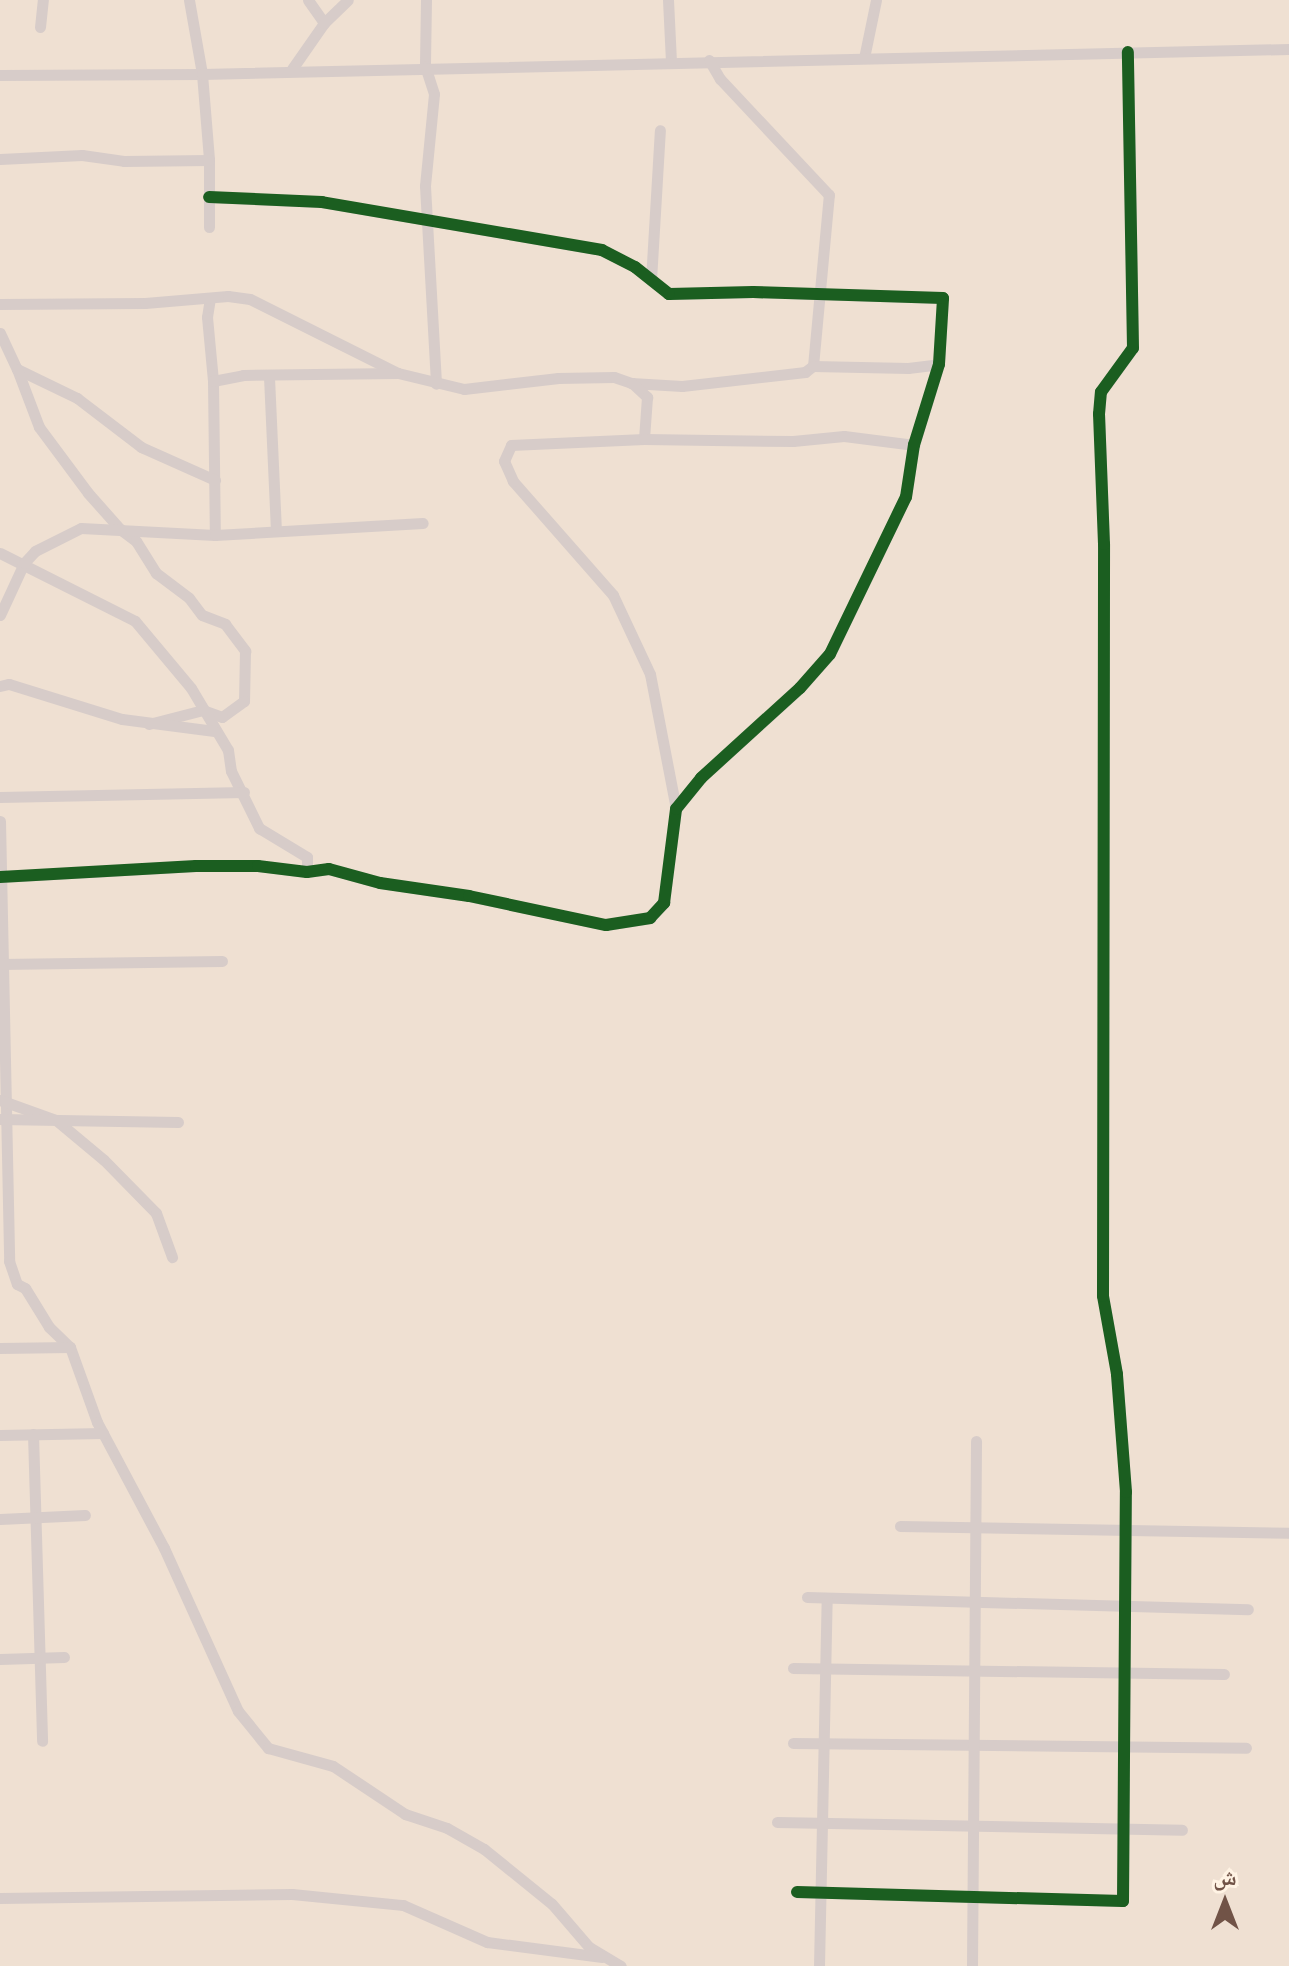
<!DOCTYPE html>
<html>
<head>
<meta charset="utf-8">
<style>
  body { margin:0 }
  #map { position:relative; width:1289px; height:1966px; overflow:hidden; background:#f6eee5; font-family:"Alegreya Sans","Noto Naskh Arabic",sans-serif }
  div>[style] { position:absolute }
  .residential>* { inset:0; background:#efe0d2; transform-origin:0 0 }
  .minor>* { height:11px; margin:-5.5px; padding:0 5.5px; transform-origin:5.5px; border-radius:5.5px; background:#d7ccc9 }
  .cycleway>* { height:12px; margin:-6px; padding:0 6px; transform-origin:6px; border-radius:6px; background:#1b5e20 }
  span { translate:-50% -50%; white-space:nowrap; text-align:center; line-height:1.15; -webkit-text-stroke:8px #fff3e4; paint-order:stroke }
  .north { position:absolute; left:1185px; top:1862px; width:80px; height:80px; -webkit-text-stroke:6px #fff3e4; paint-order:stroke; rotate:0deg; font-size:22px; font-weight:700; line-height:32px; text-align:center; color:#715347 }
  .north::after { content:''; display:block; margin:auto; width:28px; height:36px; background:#715347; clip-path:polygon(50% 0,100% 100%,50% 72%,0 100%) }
</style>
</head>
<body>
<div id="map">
  <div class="residential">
    <div style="left:0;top:0;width:1289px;height:1966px"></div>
  </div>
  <div class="minor">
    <div style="left:189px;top:0;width:75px;rotate:80deg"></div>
    <div style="left:202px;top:74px;width:86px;rotate:85.3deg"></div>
    <div style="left:209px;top:160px;width:67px;rotate:90deg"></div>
    <div style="left:308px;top:0;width:28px;rotate:55deg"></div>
    <div style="left:426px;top:0;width:66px;rotate:90.9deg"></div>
    <div style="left:425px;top:66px;width:29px;rotate:72deg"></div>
    <div style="left:434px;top:94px;width:92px;rotate:95.6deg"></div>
    <div style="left:425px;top:186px;width:198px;rotate:86.8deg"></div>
    <div style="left:668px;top:0;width:61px;rotate:87.2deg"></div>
    <div style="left:40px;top:27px;width:27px;rotate:-84deg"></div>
    <div style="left:864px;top:58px;width:59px;rotate:-78.3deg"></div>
    <div style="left:292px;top:69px;width:56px;rotate:-55.2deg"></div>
    <div style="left:324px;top:23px;width:33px;rotate:-44deg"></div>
    <div style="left:0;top:75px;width:202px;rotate:-0.3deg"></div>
    <div style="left:202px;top:74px;width:1087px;rotate:-1.32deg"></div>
    <div style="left:0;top:159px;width:82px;rotate:-2.8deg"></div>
    <div style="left:82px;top:155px;width:42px;rotate:8.1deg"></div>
    <div style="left:124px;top:161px;width:85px;rotate:-0.7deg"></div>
    <div style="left:651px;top:280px;width:150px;rotate:-86.6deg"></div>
    <div style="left:210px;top:298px;width:19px;rotate:99deg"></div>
    <div style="left:207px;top:317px;width:64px;rotate:84.6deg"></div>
    <div style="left:213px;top:381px;width:154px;rotate:89.3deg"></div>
    <div style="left:0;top:304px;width:145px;rotate:-0.4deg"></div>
    <div style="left:145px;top:303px;width:83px;rotate:-4.8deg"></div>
    <div style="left:228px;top:296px;width:22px;rotate:8deg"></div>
    <div style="left:250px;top:299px;width:165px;rotate:26.6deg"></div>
    <div style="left:398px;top:373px;width:68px;rotate:13.6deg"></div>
    <div style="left:464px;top:389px;width:95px;rotate:-6.7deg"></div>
    <div style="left:558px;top:378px;width:56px;rotate:-1deg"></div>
    <div style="left:614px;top:377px;width:18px;rotate:19deg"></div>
    <div style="left:631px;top:383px;width:51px;rotate:3.4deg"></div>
    <div style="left:682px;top:386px;width:124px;rotate:-6.5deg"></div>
    <div style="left:805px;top:372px;width:10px;rotate:-37deg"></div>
    <div style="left:813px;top:366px;width:172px;rotate:-84.7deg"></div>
    <div style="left:829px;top:195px;width:159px;rotate:-133.2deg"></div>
    <div style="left:720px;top:79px;width:22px;rotate:-120deg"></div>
    <div style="left:0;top:333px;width:40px;rotate:65deg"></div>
    <div style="left:17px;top:369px;width:67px;rotate:25.8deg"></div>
    <div style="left:77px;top:398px;width:81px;rotate:37.4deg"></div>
    <div style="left:141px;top:447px;width:81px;rotate:24deg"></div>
    <div style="left:813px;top:366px;width:95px;rotate:1.2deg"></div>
    <div style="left:908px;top:368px;width:31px;rotate:-7deg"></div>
    <div style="left:17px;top:369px;width:62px;rotate:69.2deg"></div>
    <div style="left:39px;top:427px;width:82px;rotate:53.4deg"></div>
    <div style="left:88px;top:493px;width:48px;rotate:48.4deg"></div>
    <div style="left:120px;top:529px;width:20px;rotate:37deg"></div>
    <div style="left:136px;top:541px;width:38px;rotate:58deg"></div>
    <div style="left:156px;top:573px;width:41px;rotate:37.1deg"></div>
    <div style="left:189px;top:598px;width:21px;rotate:53deg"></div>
    <div style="left:202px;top:615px;width:25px;rotate:21deg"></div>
    <div style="left:225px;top:624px;width:34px;rotate:53deg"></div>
    <div style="left:245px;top:651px;width:50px;rotate:91.1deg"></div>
    <div style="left:244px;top:701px;width:27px;rotate:144deg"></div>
    <div style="left:222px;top:717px;width:20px;rotate:-160deg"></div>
    <div style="left:203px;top:710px;width:56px;rotate:165.5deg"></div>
    <div style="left:269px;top:377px;width:152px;rotate:87.4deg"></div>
    <div style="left:213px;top:381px;width:31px;rotate:-11deg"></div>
    <div style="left:243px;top:375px;width:155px;rotate:-0.7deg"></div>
    <div style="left:632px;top:383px;width:21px;rotate:43deg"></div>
    <div style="left:647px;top:397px;width:42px;rotate:94.1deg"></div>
    <div style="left:0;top:553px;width:151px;rotate:26.7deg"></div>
    <div style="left:135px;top:621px;width:87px;rotate:50.1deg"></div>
    <div style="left:191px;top:688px;width:72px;rotate:59.2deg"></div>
    <div style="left:228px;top:750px;width:21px;rotate:82deg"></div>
    <div style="left:231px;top:771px;width:64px;rotate:63.8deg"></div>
    <div style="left:259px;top:828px;width:56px;rotate:31.1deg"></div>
    <div style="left:307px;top:857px;width:15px;rotate:90deg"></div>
    <div style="left:0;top:615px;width:57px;rotate:-65.2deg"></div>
    <div style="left:24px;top:563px;width:16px;rotate:-47deg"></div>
    <div style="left:35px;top:551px;width:51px;rotate:-26.6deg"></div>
    <div style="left:81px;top:528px;width:134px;rotate:3deg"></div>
    <div style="left:215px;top:535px;width:208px;rotate:-3.3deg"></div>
    <div style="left:0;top:686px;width:9px;rotate:-13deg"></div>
    <div style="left:9px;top:684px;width:118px;rotate:17.2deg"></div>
    <div style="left:122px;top:719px;width:93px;rotate:7.4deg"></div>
    <div style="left:0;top:797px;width:244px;rotate:-1.2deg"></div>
    <div style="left:676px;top:809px;width:137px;rotate:-100.9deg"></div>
    <div style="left:650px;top:674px;width:87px;rotate:-115.1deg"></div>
    <div style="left:613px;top:595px;width:152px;rotate:-131.3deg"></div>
    <div style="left:513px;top:481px;width:22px;rotate:-114deg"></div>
    <div style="left:504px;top:461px;width:17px;rotate:-66deg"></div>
    <div style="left:511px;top:445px;width:133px;rotate:-2.6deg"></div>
    <div style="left:644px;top:439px;width:149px;rotate:0.8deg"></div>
    <div style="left:793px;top:441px;width:51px;rotate:-5.6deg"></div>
    <div style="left:844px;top:436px;width:71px;rotate:7.3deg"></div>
    <div style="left:0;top:821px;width:440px;rotate:88.8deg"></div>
    <div style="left:9px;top:1261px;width:24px;rotate:71deg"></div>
    <div style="left:17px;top:1284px;width:9px;rotate:27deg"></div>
    <div style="left:25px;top:1288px;width:46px;rotate:58.4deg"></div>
    <div style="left:49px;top:1327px;width:29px;rotate:44deg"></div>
    <div style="left:70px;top:1347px;width:80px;rotate:70.2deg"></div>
    <div style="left:97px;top:1422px;width:143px;rotate:62deg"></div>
    <div style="left:164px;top:1548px;width:179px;rotate:65.6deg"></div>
    <div style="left:238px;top:1711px;width:48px;rotate:51deg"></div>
    <div style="left:268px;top:1748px;width:67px;rotate:15.5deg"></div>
    <div style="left:333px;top:1766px;width:87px;rotate:33.7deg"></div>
    <div style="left:405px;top:1814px;width:44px;rotate:18.4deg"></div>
    <div style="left:447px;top:1828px;width:43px;rotate:29.6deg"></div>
    <div style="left:484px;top:1849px;width:87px;rotate:39deg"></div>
    <div style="left:552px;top:1904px;width:57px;rotate:49.3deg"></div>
    <div style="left:589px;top:1947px;width:37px;rotate:31deg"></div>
    <div style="left:0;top:877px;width:196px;rotate:-3.2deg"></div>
    <div style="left:196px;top:866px;width:62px"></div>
    <div style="left:258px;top:866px;width:49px;rotate:7deg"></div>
    <div style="left:307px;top:872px;width:22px;rotate:-8deg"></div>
    <div style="left:329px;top:869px;width:53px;rotate:15.4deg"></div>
    <div style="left:380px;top:883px;width:90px;rotate:8.3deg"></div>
    <div style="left:469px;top:896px;width:140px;rotate:12deg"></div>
    <div style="left:606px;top:925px;width:45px;rotate:-9deg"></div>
    <div style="left:650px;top:918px;width:21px;rotate:-47deg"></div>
    <div style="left:664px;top:903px;width:95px;rotate:-82.7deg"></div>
    <div style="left:676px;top:809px;width:40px;rotate:-51deg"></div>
    <div style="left:701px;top:778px;width:134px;rotate:-42.3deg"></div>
    <div style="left:800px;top:688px;width:45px;rotate:-48.6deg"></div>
    <div style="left:830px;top:654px;width:174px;rotate:-64.2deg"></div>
    <div style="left:906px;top:497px;width:53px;rotate:-81.3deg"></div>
    <div style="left:914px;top:445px;width:85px;rotate:-72.8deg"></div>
    <div style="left:939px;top:364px;width:66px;rotate:-86.5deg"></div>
    <div style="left:943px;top:298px;width:190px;rotate:-178.2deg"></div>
    <div style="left:753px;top:292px;width:84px;rotate:178.6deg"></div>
    <div style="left:669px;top:294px;width:43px;rotate:-141.5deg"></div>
    <div style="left:635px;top:267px;width:37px;rotate:-153deg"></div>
    <div style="left:602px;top:250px;width:284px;rotate:-170.3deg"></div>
    <div style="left:322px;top:202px;width:113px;rotate:-177.5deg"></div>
    <div style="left:0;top:964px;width:222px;rotate:-0.8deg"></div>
    <div style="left:0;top:1100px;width:59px;rotate:19.7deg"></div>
    <div style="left:56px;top:1120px;width:62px;rotate:39.8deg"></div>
    <div style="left:104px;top:1160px;width:74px;rotate:45.5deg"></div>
    <div style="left:156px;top:1213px;width:47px;rotate:70deg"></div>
    <div style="left:0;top:1119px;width:178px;rotate:1deg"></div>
    <div style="left:0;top:1348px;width:70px;rotate:-0.8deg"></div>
    <div style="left:33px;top:1434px;width:307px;rotate:88.3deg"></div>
    <div style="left:0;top:1435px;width:103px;rotate:-1.1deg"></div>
    <div style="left:0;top:1519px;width:85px;rotate:-2.7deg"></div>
    <div style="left:900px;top:1526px;width:389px;rotate:1deg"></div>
    <div style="left:807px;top:1597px;width:441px;rotate:1.6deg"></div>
    <div style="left:0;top:1659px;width:64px;rotate:-1.8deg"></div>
    <div style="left:793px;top:1668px;width:431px;rotate:0.8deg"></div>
    <div style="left:793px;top:1743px;width:453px;rotate:0.6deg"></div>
    <div style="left:777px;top:1822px;width:405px;rotate:1.1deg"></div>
    <div style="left:797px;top:1892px;width:326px;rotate:1.6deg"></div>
    <div style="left:1123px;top:1901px;width:409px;rotate:-89.6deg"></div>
    <div style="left:1126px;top:1492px;width:118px;rotate:-94.4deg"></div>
    <div style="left:1117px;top:1374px;width:79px;rotate:-100.2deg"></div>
    <div style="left:1103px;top:1296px;width:752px;rotate:-89.92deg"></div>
    <div style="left:1104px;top:544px;width:130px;rotate:-92.2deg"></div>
    <div style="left:1099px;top:414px;width:22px;rotate:-85deg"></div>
    <div style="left:1101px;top:392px;width:54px;rotate:-54deg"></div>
    <div style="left:1133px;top:348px;width:296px;rotate:-91deg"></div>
    <div style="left:0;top:1898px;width:292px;rotate:-0.8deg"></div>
    <div style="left:292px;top:1894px;width:112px;rotate:5.7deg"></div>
    <div style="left:403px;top:1905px;width:92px;rotate:23.8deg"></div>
    <div style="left:487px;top:1942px;width:116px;rotate:7.4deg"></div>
    <div style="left:819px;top:1966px;width:368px;rotate:-88.8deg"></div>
    <div style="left:972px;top:1966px;width:525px;rotate:-89.56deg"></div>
  </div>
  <div class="cycleway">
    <div style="left:0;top:877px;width:196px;rotate:-3.2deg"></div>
    <div style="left:196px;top:866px;width:62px"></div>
    <div style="left:258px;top:866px;width:49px;rotate:7deg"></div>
    <div style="left:307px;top:872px;width:22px;rotate:-8deg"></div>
    <div style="left:329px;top:869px;width:53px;rotate:15.4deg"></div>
    <div style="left:380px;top:883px;width:90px;rotate:8.3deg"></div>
    <div style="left:469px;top:896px;width:140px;rotate:12deg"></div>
    <div style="left:606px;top:925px;width:45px;rotate:-9deg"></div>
    <div style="left:650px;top:918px;width:21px;rotate:-47deg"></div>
    <div style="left:664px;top:903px;width:95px;rotate:-82.7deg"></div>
    <div style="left:676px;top:809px;width:40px;rotate:-51deg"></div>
    <div style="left:701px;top:778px;width:134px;rotate:-42.3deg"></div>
    <div style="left:800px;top:688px;width:45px;rotate:-48.6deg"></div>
    <div style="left:830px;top:654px;width:174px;rotate:-64.2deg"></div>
    <div style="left:906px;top:497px;width:53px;rotate:-81.3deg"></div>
    <div style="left:914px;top:445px;width:85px;rotate:-72.8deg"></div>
    <div style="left:939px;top:364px;width:66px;rotate:-86.5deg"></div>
    <div style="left:943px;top:298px;width:190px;rotate:-178.2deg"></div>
    <div style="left:753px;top:292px;width:84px;rotate:178.6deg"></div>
    <div style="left:669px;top:294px;width:43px;rotate:-141.5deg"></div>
    <div style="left:635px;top:267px;width:37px;rotate:-153deg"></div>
    <div style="left:602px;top:250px;width:284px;rotate:-170.3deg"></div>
    <div style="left:322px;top:202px;width:113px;rotate:-177.5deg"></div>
    <div style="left:797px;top:1892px;width:326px;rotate:1.6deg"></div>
    <div style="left:1123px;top:1901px;width:409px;rotate:-89.6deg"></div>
    <div style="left:1126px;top:1492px;width:118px;rotate:-94.4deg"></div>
    <div style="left:1117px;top:1374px;width:79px;rotate:-100.2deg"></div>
    <div style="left:1103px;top:1296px;width:752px;rotate:-89.92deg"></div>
    <div style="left:1104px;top:544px;width:130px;rotate:-92.2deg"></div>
    <div style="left:1099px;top:414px;width:22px;rotate:-85deg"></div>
    <div style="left:1101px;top:392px;width:54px;rotate:-54deg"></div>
    <div style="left:1133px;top:348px;width:296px;rotate:-91deg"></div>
  </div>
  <div class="north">ش</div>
</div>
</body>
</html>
